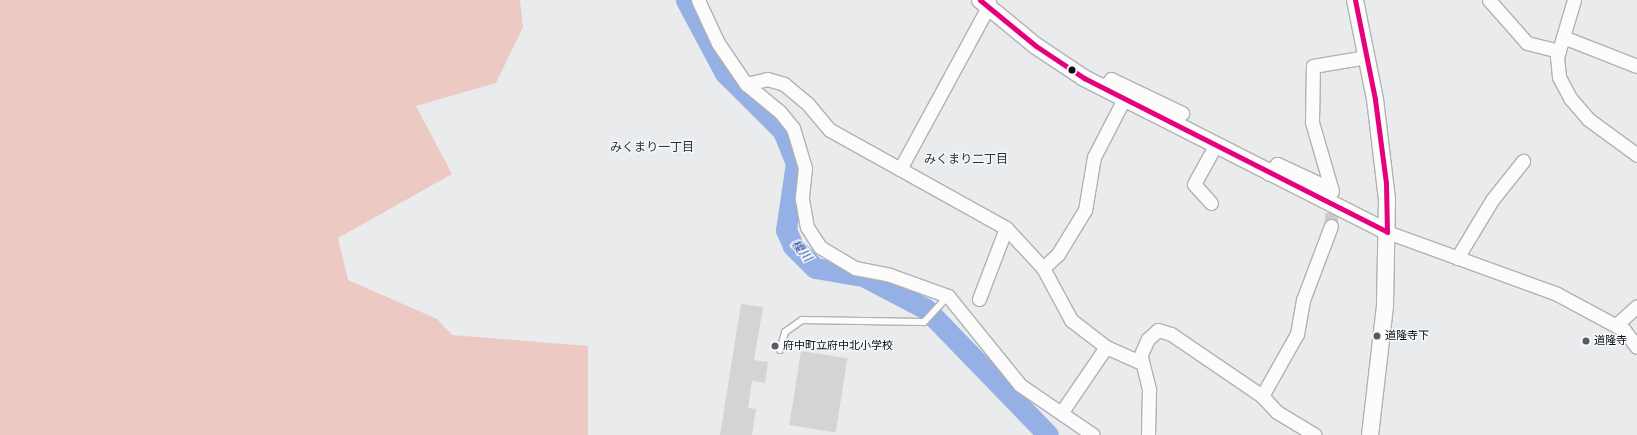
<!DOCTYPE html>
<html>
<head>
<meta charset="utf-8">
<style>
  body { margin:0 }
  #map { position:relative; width:1637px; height:435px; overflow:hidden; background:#e9ebed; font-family:"Fira Sans","Noto Sans JP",sans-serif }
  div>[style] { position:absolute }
  .green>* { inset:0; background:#edc9c4 }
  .river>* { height:21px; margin:-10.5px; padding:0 10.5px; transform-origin:10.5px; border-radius:10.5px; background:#94b0e5 }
  .building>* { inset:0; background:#d3d4d6; transform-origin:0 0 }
  .minor-tunnel>* { height:13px; margin-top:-6.5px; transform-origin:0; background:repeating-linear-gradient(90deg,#c8cacc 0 13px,transparent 0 19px) }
  .roads { filter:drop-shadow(1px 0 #b0b2b4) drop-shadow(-1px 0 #b0b2b4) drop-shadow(0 1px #b0b2b4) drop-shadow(0 -1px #b0b2b4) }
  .service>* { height:6px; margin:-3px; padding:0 3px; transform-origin:3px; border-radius:3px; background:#fcfcfc }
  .minor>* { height:13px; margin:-6.5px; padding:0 6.5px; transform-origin:6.5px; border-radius:6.5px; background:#fcfcfc }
  .tertiary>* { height:16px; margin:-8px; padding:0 8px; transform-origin:8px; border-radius:8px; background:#fcfcfc }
  .bus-1>* { height:5px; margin:-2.5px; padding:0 2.5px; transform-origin:2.5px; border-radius:2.5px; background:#e5007d }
  .dots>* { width:11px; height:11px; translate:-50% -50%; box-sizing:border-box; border:2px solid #f4f7fc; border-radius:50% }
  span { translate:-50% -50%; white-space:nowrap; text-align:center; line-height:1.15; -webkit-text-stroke:3px #f4f7fc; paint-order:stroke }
  .poi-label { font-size:11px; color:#0c0d0f }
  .left { translate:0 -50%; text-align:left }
  .neighbourhood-label { font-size:12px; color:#292b2f }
  .water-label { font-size:12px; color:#143c94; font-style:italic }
</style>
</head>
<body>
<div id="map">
  <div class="green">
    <div style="clip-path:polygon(0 0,520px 0,523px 27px,496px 83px,416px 106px,452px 174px,338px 238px,348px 280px,437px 319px,452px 335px,588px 346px,588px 435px,0 435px)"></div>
  </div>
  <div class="river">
    <div style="left:686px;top:0;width:83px;rotate:61.9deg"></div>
    <div style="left:725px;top:73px;width:82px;rotate:45deg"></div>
    <div style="left:783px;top:131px;width:35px;rotate:68deg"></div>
    <div style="left:796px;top:163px;width:68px;rotate:98.5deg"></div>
    <div style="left:786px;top:230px;width:17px;rotate:66deg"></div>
    <div style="left:793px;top:246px;width:31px;rotate:45deg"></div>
    <div style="left:815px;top:268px;width:49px;rotate:9.5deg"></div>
    <div style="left:863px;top:276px;width:71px;rotate:27.6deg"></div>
    <div style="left:926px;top:309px;width:175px;rotate:45.9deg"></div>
  </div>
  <div class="building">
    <div style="clip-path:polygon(741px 304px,763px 307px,754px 360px,768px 362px,765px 383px,752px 381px,748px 408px,756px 409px,752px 435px,720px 435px)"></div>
    <div style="left:801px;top:351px;width:47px;height:75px;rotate:9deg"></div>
  </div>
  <div class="minor-tunnel">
    <div style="left:1331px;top:226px;width:29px;rotate:-86deg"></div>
  </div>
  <div class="roads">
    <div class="service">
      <div style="left:780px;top:350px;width:19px;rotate:-74deg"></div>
      <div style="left:785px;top:332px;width:21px;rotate:-35deg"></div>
      <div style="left:802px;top:320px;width:122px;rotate:0.9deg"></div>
      <div style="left:924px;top:322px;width:35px;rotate:-47deg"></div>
    </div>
    <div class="minor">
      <div style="left:698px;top:0;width:47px;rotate:65.1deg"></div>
      <div style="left:718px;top:43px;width:50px;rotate:55.7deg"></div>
      <div style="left:746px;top:84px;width:44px;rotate:39.5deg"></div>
      <div style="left:780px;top:112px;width:21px;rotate:51deg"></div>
      <div style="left:793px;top:128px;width:42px;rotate:73.3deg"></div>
      <div style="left:805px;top:168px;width:31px;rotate:96deg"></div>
      <div style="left:802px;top:199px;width:28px;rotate:80deg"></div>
      <div style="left:807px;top:227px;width:24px;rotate:57deg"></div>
      <div style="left:820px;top:247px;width:41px;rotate:31deg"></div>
      <div style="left:855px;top:268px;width:36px;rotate:11deg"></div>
      <div style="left:890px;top:275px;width:62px;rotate:19.9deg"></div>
      <div style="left:948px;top:296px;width:114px;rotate:51deg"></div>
      <div style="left:1020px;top:385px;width:88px;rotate:34.4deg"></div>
      <div style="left:1489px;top:0;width:57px;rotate:48.5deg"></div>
      <div style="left:1527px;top:43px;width:33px;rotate:14deg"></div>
      <div style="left:1574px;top:0;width:59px;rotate:106.6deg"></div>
      <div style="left:1557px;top:57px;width:20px;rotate:84deg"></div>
      <div style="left:1559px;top:77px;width:24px;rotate:62deg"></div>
      <div style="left:1570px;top:98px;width:28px;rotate:49deg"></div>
      <div style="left:1588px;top:119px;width:61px;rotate:36.3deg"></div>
      <div style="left:1563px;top:37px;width:79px;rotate:21.4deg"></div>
      <div style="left:746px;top:84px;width:22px;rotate:-13deg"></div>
      <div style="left:767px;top:79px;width:18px;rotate:16deg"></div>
      <div style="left:784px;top:84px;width:30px;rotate:40deg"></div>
      <div style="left:807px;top:103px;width:35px;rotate:50deg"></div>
      <div style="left:830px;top:130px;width:201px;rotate:29.1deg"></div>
      <div style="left:1006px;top:228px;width:54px;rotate:47.2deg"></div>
      <div style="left:1043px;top:268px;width:59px;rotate:61.7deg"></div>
      <div style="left:1071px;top:320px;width:44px;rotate:37.6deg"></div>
      <div style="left:1106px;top:347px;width:35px;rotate:24deg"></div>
      <div style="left:1138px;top:361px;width:24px;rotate:-66deg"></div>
      <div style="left:1148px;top:339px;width:13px;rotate:-42deg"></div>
      <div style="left:1158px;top:330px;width:14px;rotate:17deg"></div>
      <div style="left:1171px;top:334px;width:110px;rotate:34.3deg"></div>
      <div style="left:1262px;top:396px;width:22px;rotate:47deg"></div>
      <div style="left:1277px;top:412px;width:44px;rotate:31.2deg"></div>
      <div style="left:1104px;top:89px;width:12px;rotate:-55deg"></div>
      <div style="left:1111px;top:79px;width:79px;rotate:25.6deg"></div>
      <div style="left:900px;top:169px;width:184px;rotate:-61.5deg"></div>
      <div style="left:988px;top:7px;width:7px;rotate:-82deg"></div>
      <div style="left:1269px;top:174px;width:13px;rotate:-51deg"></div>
      <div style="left:1277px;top:164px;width:60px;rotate:24.8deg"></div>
      <div style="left:1332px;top:191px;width:72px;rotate:-106.2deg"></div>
      <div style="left:1312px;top:122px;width:56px;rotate:-89deg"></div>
      <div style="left:1313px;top:66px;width:54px;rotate:-9.6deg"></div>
      <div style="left:1211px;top:203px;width:25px;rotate:-132deg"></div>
      <div style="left:1194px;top:184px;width:43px;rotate:-61.1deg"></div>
      <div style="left:1387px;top:232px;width:181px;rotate:20deg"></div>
      <div style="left:1557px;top:294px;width:76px;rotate:28.2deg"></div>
      <div style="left:1624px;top:330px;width:21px;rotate:53deg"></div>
      <div style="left:1457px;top:258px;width:68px;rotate:-58.9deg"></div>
      <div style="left:1492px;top:200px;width:50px;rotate:-51.5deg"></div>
      <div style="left:1043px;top:268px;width:21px;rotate:-43deg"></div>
      <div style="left:1058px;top:254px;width:52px;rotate:-58.5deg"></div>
      <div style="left:1085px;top:210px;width:54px;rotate:-80.4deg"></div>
      <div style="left:1094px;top:157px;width:65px;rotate:-62.7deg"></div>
      <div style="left:979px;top:299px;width:76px;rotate:-69.2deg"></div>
      <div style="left:1616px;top:325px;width:28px;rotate:-42deg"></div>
      <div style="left:1141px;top:357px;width:34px;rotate:76deg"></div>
      <div style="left:1149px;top:390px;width:45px;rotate:91.3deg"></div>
      <div style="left:1262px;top:396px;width:71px;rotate:-60.6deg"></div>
      <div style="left:1297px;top:334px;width:35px;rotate:-80deg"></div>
      <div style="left:1303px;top:300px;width:79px;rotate:-69.3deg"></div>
      <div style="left:1061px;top:413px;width:80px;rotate:-55.7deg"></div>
    </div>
    <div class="tertiary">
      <div style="left:980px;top:0;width:72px;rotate:39.4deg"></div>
      <div style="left:1036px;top:46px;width:58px;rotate:33.7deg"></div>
      <div style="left:1084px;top:78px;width:340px;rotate:26.9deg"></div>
      <div style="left:1355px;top:0;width:101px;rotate:78.6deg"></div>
      <div style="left:1375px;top:99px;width:102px;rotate:83.2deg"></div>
      <div style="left:1387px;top:200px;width:106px;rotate:91.1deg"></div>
      <div style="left:1385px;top:306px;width:130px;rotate:96.6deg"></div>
    </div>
  </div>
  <div class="bus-1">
    <div style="left:980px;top:0;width:72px;rotate:39.4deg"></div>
    <div style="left:1036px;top:46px;width:58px;rotate:33.7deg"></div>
    <div style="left:1084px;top:78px;width:340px;rotate:26.9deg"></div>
    <div style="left:1387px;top:232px;width:49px;rotate:-91.2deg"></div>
    <div style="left:1386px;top:183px;width:85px;rotate:-97.5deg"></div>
    <div style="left:1375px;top:99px;width:101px;rotate:-101.4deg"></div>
  </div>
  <div class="dots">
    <div style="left:1072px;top:70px;background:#0c0d0f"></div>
    <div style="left:1377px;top:336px;background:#595b5d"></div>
    <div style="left:1586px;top:341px;background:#595b5d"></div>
    <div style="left:775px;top:346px;background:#595b5d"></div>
  </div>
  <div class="poi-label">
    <span class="left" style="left:1385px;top:336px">道隆寺下</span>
    <span class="left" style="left:1594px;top:341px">道隆寺</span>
    <span class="left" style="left:783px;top:346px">府中町立府中北小学校</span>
  </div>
  <div class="neighbourhood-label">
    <span style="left:652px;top:148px">みくまり一丁目</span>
    <span style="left:966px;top:160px">みくまり二丁目</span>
  </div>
  <div class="water-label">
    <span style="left:801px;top:251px;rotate:51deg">榎川</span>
  </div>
</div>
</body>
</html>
